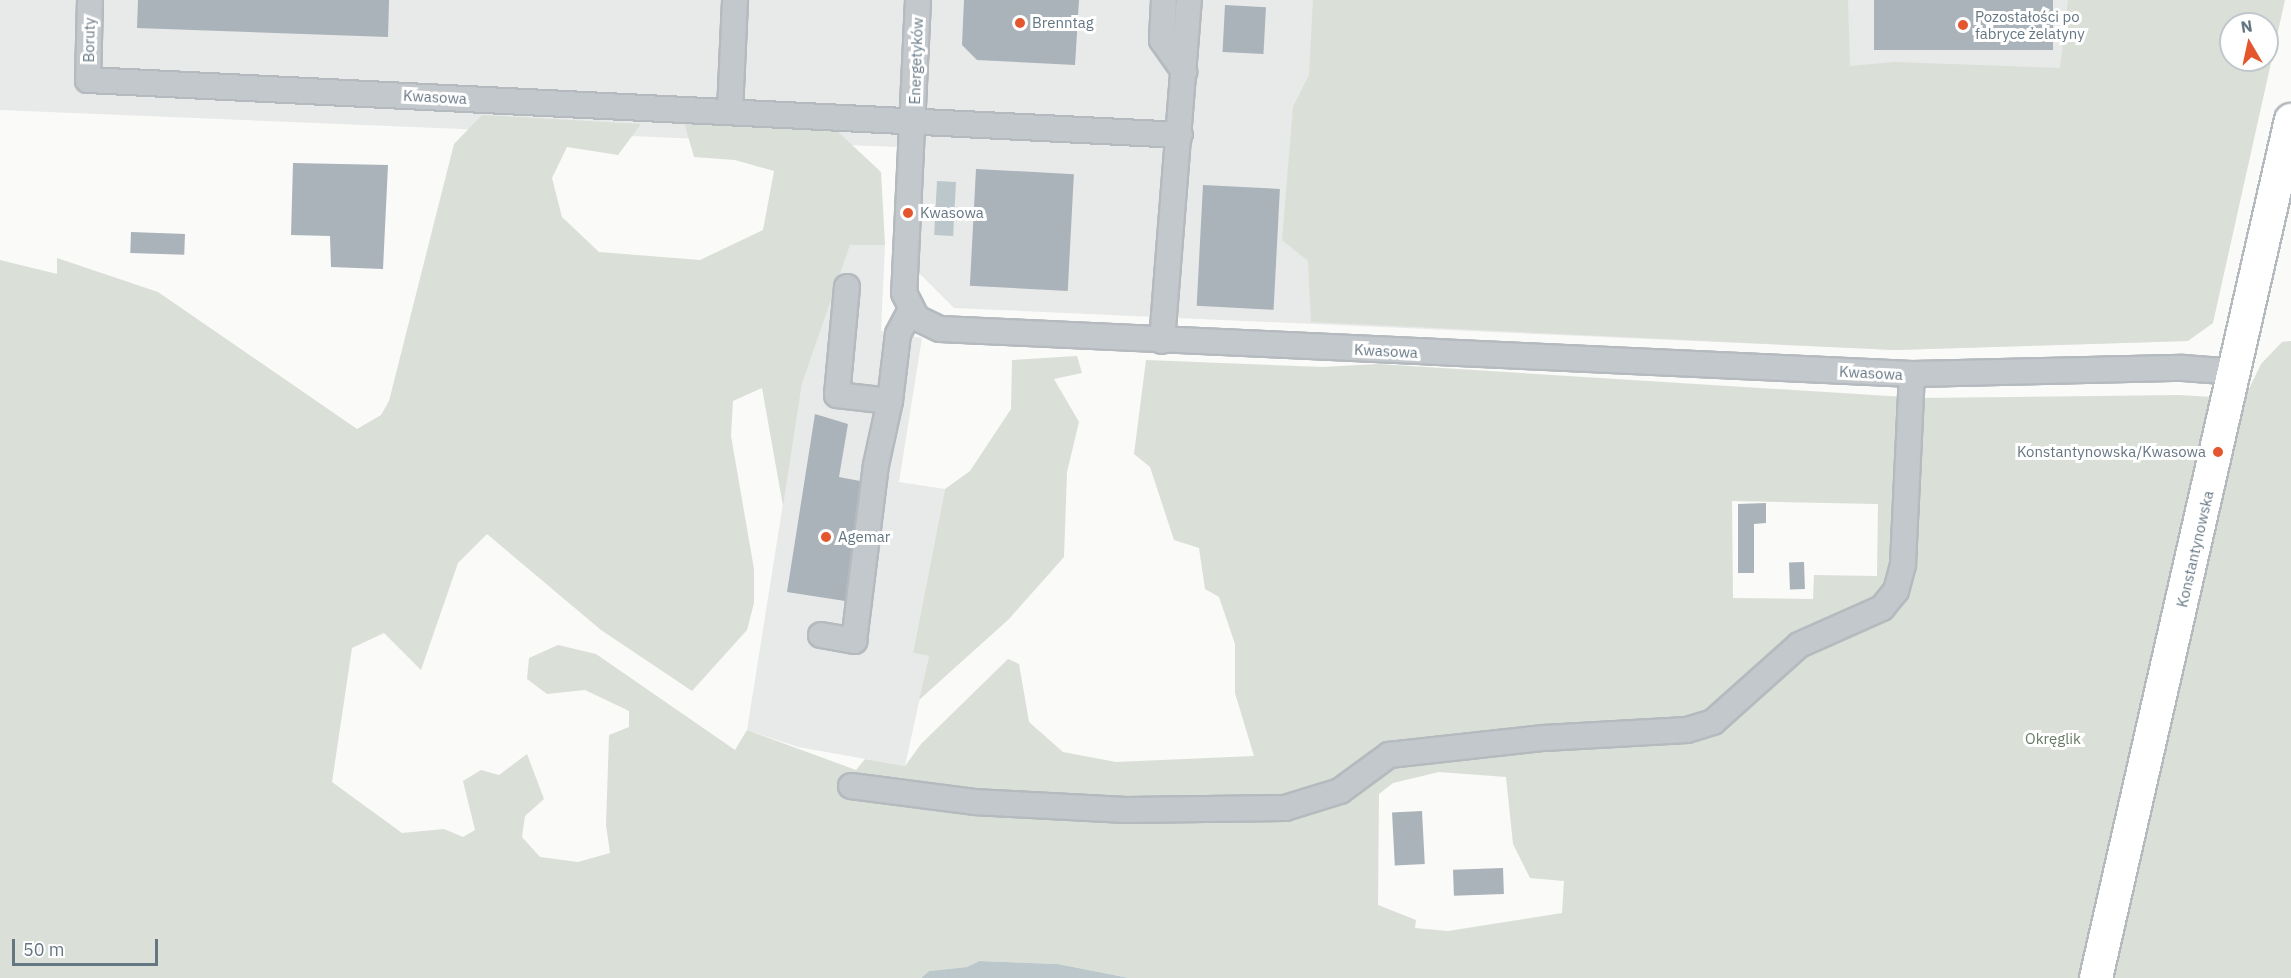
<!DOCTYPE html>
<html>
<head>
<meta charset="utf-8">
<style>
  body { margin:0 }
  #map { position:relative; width:2291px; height:978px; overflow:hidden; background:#fafaf8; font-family:"IBM Plex Sans",sans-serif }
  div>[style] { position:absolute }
  .built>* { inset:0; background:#e8e9e9 }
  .green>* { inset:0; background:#dadfd7 }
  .water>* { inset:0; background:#bbc7cb; transform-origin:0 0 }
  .building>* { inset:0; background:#aab3b9; transform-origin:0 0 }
  .roads { filter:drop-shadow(2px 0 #b5babe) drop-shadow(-2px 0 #b5babe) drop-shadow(0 2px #b5babe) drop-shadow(0 -2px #b5babe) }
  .minor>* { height:24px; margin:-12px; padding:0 12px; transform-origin:12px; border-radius:12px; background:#c3c8cc }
  .major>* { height:32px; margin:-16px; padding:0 16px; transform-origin:16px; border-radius:16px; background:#fff }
  .dots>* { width:16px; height:16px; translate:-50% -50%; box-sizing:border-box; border:3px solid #fff; border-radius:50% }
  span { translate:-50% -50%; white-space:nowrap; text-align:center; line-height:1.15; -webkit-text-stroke:6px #fff; paint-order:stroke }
  .poi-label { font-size:15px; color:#657683 }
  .left { translate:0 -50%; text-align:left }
  .right { translate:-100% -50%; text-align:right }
  .street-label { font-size:15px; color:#657683 }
  .park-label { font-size:15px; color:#687a64 }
  .north { position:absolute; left:2219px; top:12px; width:60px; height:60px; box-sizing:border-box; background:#fff; border:2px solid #c1c8cd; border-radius:50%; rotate:351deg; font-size:16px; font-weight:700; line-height:24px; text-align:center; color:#657683 }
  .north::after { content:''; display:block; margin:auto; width:21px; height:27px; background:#e4572e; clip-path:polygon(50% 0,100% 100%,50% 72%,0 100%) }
  .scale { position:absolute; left:12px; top:939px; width:146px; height:27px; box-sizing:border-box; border:3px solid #657683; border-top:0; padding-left:8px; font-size:18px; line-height:21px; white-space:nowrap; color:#657683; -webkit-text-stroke:4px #fff; paint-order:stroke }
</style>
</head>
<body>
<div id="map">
  <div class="built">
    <div style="clip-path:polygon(0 0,2271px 0,2231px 24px,2231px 60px,2188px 341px,1895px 350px,954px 308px,918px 272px,921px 148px,0 110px)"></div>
    <div style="clip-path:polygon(850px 244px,885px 245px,881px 331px,922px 338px,899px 482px,945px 489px,913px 653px,929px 656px,905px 766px,798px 747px,747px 730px,802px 384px)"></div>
  </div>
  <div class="green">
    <div style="clip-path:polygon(evenodd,1313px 0,1848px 0,1850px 66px,1894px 62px,2060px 68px,2068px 0,2285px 0,2213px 323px,2188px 341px,1895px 350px,1311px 322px,1308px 261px,1282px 240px,1293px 107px,1309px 75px,1313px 0,2231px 24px,2267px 24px,2267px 60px,2231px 60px,2231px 24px)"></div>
    <div style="clip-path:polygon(evenodd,482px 115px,641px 124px,618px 155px,567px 147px,552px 178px,562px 217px,599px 252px,700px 260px,763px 230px,774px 171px,735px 160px,694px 157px,684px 122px,836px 130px,881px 172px,885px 245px,850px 245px,802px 384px,783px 506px,762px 388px,733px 401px,731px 436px,754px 569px,754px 603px,747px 630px,692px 691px,601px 630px,487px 534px,458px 563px,421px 670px,384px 633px,352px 648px,332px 782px,402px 833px,444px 829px,463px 837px,475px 830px,463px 781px,481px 770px,499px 775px,527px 754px,544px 799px,525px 816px,522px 837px,540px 857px,578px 862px,610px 853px,606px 825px,609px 735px,629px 727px,629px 711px,585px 690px,547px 694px,527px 679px,529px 658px,558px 645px,596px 654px,735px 750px,747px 730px,856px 770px,865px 759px,905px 766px,921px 744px,1008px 659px,1019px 664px,1029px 722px,1063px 752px,1116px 762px,1254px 756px,1235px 693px,1235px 644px,1219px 597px,1205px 589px,1199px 548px,1174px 540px,1150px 467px,1134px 454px,1146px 360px,1323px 367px,1378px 364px,1921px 398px,2180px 395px,2244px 399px,2261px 364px,2282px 342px,2291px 341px,2291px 978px,1129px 978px,1058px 964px,979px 961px,967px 967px,929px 971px,921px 978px,0 978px,0 260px,57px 274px,57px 258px,158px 292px,357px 429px,381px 415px,389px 401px,454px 144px,482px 115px,1732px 501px,1878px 504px,1877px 576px,1814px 575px,1813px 599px,1733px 598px,1732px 501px,482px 115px,1439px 772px,1506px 777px,1513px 844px,1530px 878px,1564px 881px,1562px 913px,1448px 931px,1415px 928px,1416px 920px,1378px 905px,1379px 794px,1393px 783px,1439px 772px)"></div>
    <div style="clip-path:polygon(1077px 356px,1082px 373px,1054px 379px,1079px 422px,1067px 472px,1064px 557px,1009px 619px,919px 700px,929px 656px,913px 653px,945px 489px,970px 471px,1011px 409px,1012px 360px)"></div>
  </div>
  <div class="water">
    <div style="left:937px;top:181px;width:19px;height:54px;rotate:3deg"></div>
    <div style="clip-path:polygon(979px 961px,1058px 964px,1129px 978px,921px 978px,929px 971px,967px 967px)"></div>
  </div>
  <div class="building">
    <div style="clip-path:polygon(138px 0,389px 0,388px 37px,137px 28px)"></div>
    <div style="clip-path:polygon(964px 0,1079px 0,1075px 65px,977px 60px,962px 45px)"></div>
    <div style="left:1874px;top:0;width:179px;height:50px"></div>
    <div style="left:1225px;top:5px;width:41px;height:47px;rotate:3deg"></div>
    <div style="clip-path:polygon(293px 163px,388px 165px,383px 269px,331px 267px,330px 236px,291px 235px)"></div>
    <div style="left:976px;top:169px;width:98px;height:117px;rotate:3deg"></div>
    <div style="left:1203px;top:185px;width:77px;height:121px;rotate:3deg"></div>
    <div style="left:131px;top:232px;width:54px;height:21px;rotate:2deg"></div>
    <div style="clip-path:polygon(815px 414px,848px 424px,839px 477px,860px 481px,845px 601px,787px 592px)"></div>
    <div style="clip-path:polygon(1766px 503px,1766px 523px,1754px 524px,1754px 573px,1738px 573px,1738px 504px)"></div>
    <div style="left:1804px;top:562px;width:27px;height:15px;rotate:88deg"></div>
    <div style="left:1422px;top:811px;width:53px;height:30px;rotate:87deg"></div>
    <div style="left:1503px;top:868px;width:26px;height:50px;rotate:88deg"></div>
  </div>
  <div class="roads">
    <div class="minor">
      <div style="left:90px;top:0;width:80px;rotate:91.4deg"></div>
      <div style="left:88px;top:80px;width:1093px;rotate:2.88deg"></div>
      <div style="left:918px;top:0;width:293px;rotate:92.7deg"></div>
      <div style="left:904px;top:293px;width:28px;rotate:63deg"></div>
      <div style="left:917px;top:318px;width:25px;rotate:26deg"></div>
      <div style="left:940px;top:329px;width:973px;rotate:2.65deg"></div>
      <div style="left:1912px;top:374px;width:271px;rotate:-1.3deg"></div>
      <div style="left:2183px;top:368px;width:53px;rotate:4.3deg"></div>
      <div style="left:1164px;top:0;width:40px;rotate:92.9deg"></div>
      <div style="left:1162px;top:40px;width:39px;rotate:55deg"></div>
      <div style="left:730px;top:111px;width:111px;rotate:-87.4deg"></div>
      <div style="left:847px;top:287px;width:108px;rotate:95.3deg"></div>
      <div style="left:837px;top:395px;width:53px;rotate:6.5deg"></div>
      <div style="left:1162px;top:341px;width:342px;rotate:-85.5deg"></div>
      <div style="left:821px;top:635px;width:34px;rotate:10deg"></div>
      <div style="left:854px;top:641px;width:177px;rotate:-82.9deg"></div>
      <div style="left:876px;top:465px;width:66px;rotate:-77.7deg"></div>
      <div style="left:890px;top:401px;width:67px;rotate:-83.2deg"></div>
      <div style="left:898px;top:334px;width:26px;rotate:-62deg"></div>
      <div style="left:851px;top:786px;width:124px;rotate:7.4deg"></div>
      <div style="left:974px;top:802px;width:152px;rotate:3deg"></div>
      <div style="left:1126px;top:810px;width:159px;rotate:-0.7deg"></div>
      <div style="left:1285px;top:808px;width:58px;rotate:-17.2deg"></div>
      <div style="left:1340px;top:791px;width:61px;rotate:-36.3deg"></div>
      <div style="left:1389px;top:755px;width:156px;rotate:-6.3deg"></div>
      <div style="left:1544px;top:738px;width:143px;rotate:-3.2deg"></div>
      <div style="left:1687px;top:730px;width:27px;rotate:-17deg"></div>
      <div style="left:1713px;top:722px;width:115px;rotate:-41.8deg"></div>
      <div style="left:1799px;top:645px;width:91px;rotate:-24deg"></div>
      <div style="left:1882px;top:608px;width:22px;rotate:-51deg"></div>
      <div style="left:1896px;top:591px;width:28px;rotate:-75deg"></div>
      <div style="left:1903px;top:564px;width:190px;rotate:-87.3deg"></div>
    </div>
    <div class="major">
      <div style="left:2096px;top:978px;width:880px;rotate:-77.2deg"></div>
    </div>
  </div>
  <div class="dots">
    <div style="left:1020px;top:23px;background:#e4572e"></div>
    <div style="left:1963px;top:25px;background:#e4572e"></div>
    <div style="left:908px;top:213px;background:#e4572e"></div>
    <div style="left:2218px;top:452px;background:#e4572e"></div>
    <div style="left:826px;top:537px;background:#e4572e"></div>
  </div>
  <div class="poi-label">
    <span class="left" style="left:1975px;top:25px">Pozostałości po<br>fabryce żelatyny</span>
    <span class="left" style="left:1032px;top:23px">Brenntag</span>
    <span class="left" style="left:920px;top:213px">Kwasowa</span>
    <span class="right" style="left:2206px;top:452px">Konstantynowska/Kwasowa</span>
    <span class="left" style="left:838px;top:537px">Agemar</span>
  </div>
  <div class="street-label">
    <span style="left:89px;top:40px;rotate:-89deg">Boruty</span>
    <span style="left:916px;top:61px;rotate:-88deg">Energetyków</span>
    <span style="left:435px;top:97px;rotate:3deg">Kwasowa</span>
    <span style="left:1386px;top:351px;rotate:3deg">Kwasowa</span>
    <span style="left:1871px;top:373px;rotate:3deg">Kwasowa</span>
    <span style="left:2195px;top:549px;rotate:-77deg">Konstantynowska</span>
  </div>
  <div class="park-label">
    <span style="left:2053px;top:739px">Okręglik</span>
  </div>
  <div class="north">N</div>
  <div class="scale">50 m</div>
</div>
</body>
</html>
